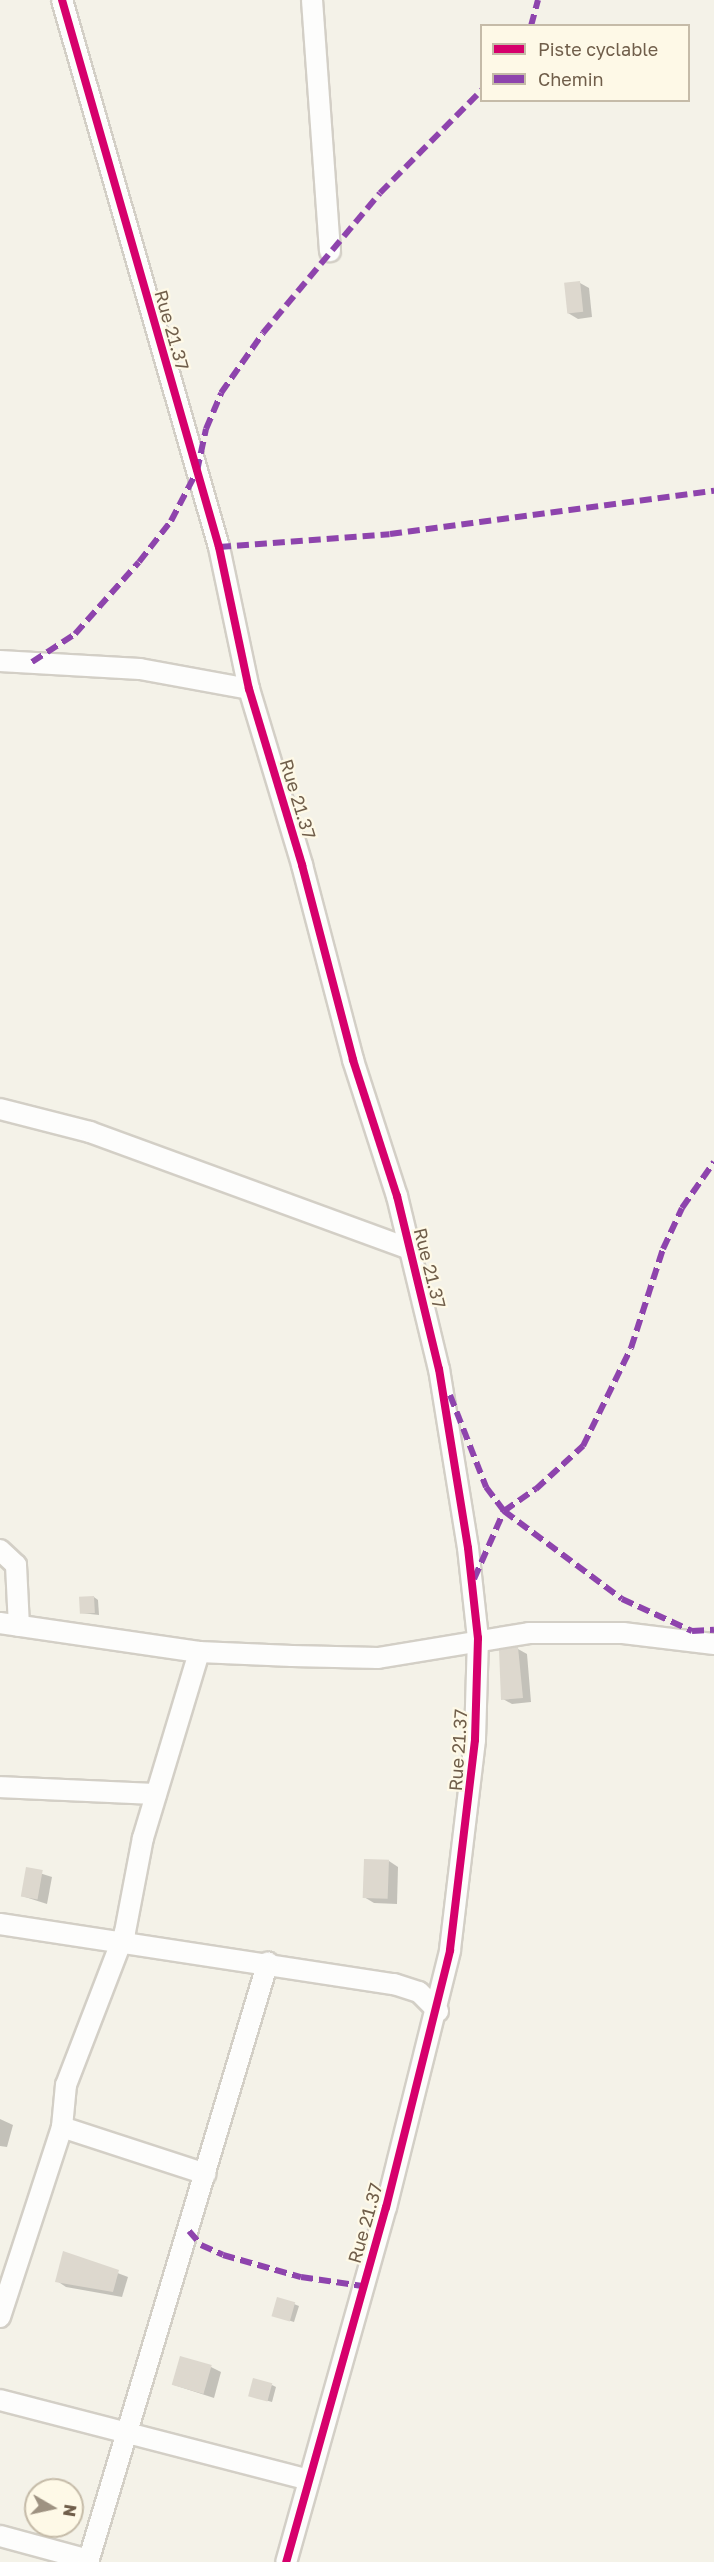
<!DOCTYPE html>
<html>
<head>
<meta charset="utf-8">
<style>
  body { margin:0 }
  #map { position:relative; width:714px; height:2562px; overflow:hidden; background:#f4f2e8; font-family:"Golos Text",sans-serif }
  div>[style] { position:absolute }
  .shadow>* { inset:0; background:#0003 }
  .building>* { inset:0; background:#ddd8ce; transform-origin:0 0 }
  .roads { filter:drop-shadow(2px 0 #d3cfc6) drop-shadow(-2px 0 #d3cfc6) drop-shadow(0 2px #d3cfc6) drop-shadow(0 -2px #d3cfc6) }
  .street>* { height:20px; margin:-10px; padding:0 10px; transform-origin:10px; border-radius:10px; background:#fdfdfc }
  .quiet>* { height:6px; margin-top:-3px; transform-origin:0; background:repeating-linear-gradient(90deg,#8e44ad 0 12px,transparent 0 18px) }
  .cycleway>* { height:8px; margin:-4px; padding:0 4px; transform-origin:4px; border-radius:4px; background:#d6006c }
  span { translate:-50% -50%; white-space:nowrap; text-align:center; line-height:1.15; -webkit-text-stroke:4.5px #fef9e7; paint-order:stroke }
  .street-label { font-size:18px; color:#705e4a }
  .legend { position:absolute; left:480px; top:24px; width:210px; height:78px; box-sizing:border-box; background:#fef9e7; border:2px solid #c5bba8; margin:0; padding:8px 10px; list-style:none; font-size:18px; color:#705e4a }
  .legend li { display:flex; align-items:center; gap:12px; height:30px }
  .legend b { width:30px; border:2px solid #c5bba8 }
  .north { position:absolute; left:24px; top:2478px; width:60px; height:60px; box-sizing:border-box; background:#fef9e7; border:2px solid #c5bba8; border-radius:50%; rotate:99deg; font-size:16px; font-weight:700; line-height:24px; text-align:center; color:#705e4a }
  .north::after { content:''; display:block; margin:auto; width:21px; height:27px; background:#9e9281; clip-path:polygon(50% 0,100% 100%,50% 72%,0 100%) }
</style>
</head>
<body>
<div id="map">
  <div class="shadow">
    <div style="clip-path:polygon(580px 283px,589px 288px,592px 317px,578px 319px,568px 313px)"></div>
    <div style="clip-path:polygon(94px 1597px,98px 1600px,99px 1615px,81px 1613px,81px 1598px)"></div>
    <div style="clip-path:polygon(518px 1649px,527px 1654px,531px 1702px,512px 1704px,503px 1699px)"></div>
    <div style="clip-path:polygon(389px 1861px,398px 1867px,397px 1904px,374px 1903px,364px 1897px)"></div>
    <div style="clip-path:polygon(27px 1869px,52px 1877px,47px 1904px,22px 1896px)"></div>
    <div style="clip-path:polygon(0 2119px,13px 2125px,7px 2147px,0 2146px)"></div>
    <div style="clip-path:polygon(65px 2253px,128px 2277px,122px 2297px,66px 2287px,57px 2281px)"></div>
    <div style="clip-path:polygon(294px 2304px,299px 2306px,294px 2322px,278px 2317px)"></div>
    <div style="clip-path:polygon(211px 2367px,221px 2372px,214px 2398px,174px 2385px)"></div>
    <div style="clip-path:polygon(272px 2385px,276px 2387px,272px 2402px,254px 2397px)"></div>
  </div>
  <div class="building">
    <div style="left:580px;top:281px;width:31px;height:16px;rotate:84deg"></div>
    <div style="left:94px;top:1596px;width:17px;height:15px;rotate:87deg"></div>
    <div style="clip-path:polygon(518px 1647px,523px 1698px,501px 1700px,499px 1650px)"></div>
    <div style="left:364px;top:1859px;width:25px;height:39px;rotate:2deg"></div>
    <div style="left:26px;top:1867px;width:17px;height:30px;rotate:10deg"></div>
    <div style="clip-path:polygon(63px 2251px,119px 2270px,113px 2292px,55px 2282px)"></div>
    <div style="left:277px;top:2297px;width:19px;height:20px;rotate:16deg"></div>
    <div style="left:180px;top:2356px;width:33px;height:30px;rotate:16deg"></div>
    <div style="left:253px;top:2378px;width:20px;height:19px;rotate:15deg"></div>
  </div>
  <div class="roads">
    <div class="street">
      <div style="left:62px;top:0;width:569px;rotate:73.99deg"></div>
      <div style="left:219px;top:547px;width:145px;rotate:78.1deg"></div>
      <div style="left:249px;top:689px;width:184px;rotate:73.2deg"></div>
      <div style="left:302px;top:865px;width:202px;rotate:75.3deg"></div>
      <div style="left:353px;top:1060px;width:143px;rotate:72.1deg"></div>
      <div style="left:397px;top:1196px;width:178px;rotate:76.4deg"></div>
      <div style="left:439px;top:1369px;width:181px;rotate:80.8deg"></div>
      <div style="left:468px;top:1548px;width:91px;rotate:83.7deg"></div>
      <div style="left:478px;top:1638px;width:102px;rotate:91.7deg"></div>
      <div style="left:475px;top:1740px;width:212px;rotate:96.8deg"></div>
      <div style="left:450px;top:1951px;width:264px;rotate:104deg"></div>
      <div style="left:386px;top:2207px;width:369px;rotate:105.7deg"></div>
      <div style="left:312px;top:0;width:252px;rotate:85.9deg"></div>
      <div style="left:0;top:661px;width:140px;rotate:3.3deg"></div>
      <div style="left:140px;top:669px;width:111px;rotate:10.4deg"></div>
      <div style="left:0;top:1109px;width:93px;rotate:14.3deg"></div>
      <div style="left:90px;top:1132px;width:341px;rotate:20.1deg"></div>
      <div style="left:0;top:1550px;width:22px;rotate:43deg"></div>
      <div style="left:16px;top:1565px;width:61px;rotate:87.2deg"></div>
      <div style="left:0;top:1623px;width:201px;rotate:8.3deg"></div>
      <div style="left:199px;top:1652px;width:93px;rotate:2.5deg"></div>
      <div style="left:292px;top:1656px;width:86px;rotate:1.3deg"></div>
      <div style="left:378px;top:1658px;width:153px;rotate:-9.4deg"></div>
      <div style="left:529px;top:1633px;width:94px"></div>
      <div style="left:623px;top:1633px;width:92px;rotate:6.9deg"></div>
      <div style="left:0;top:1787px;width:156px;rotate:2.6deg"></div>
      <div style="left:0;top:1924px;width:399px;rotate:8.7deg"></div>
      <div style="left:394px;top:1984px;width:26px;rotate:18deg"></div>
      <div style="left:419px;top:1992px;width:27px;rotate:45deg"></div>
      <div style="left:62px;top:2127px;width:151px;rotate:18.1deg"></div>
      <div style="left:0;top:2317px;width:200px;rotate:-71.9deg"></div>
      <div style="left:62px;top:2127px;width:42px;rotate:-84.6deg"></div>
      <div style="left:66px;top:2085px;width:164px;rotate:-68.9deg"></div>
      <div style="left:125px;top:1932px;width:96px;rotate:-79.2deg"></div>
      <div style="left:143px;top:1838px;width:194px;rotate:-73.2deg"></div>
      <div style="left:0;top:2400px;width:319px;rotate:14.5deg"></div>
      <div style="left:0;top:2536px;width:92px;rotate:15.1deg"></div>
      <div style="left:88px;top:2562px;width:626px;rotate:-73.3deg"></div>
    </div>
  </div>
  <div class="quiet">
    <div style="left:531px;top:26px;width:27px;rotate:-75deg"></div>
    <div style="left:219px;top:547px;width:171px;rotate:-4.3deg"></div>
    <div style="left:390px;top:534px;width:327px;rotate:-7.6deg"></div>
    <div style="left:32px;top:662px;width:51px;rotate:-33.1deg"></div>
    <div style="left:75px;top:634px;width:96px;rotate:-48.4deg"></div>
    <div style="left:139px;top:562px;width:52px;rotate:-52deg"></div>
    <div style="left:171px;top:521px;width:56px;rotate:-62.5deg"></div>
    <div style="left:197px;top:471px;width:43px;rotate:-77.9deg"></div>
    <div style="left:206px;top:429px;width:39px;rotate:-67deg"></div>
    <div style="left:221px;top:393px;width:73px;rotate:-55deg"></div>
    <div style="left:263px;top:333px;width:182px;rotate:-50.1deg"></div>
    <div style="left:380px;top:193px;width:145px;rotate:-45.3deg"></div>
    <div style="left:450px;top:1395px;width:99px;rotate:68.6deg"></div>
    <div style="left:486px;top:1487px;width:30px;rotate:53deg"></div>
    <div style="left:504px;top:1511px;width:39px;rotate:-35deg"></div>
    <div style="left:536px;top:1489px;width:64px;rotate:-42.5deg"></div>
    <div style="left:583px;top:1446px;width:109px;rotate:-63.9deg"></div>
    <div style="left:631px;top:1348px;width:104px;rotate:-72.1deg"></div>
    <div style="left:663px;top:1249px;width:45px;rotate:-65.1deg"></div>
    <div style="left:682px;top:1208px;width:56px;rotate:-55.2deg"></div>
    <div style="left:474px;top:1579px;width:74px;rotate:-66.2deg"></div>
    <div style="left:504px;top:1511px;width:147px;rotate:36.7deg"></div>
    <div style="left:622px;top:1599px;width:77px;rotate:24.6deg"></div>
    <div style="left:692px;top:1631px;width:22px;rotate:-3deg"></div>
    <div style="left:189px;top:2231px;width:18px;rotate:49deg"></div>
    <div style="left:201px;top:2245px;width:24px;rotate:24deg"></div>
    <div style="left:223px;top:2255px;width:81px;rotate:15.8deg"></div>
    <div style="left:301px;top:2277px;width:62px;rotate:8.4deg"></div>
  </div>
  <div class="cycleway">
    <div style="left:62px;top:0;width:569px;rotate:73.99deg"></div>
    <div style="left:219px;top:547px;width:145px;rotate:78.1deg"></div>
    <div style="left:249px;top:689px;width:184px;rotate:73.2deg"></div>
    <div style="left:302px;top:865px;width:202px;rotate:75.3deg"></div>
    <div style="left:353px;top:1060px;width:143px;rotate:72.1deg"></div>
    <div style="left:397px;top:1196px;width:178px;rotate:76.4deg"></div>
    <div style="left:439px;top:1369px;width:181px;rotate:80.8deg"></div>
    <div style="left:468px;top:1548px;width:91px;rotate:83.7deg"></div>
    <div style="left:478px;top:1638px;width:102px;rotate:91.7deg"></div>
    <div style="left:475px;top:1740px;width:212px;rotate:96.8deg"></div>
    <div style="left:450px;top:1951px;width:264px;rotate:104deg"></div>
    <div style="left:386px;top:2207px;width:369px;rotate:105.7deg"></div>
  </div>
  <div class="street-label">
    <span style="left:172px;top:330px;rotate:74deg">Rue 21.37</span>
    <span style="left:298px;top:799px;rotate:73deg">Rue 21.37</span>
    <span style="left:430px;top:1268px;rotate:76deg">Rue 21.37</span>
    <span style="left:458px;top:1750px;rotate:-86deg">Rue 21.37</span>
    <span style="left:365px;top:2223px;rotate:-74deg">Rue 21.37</span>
  </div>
  <ul class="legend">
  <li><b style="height:8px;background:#d6006c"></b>Piste cyclable</li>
  <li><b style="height:8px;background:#8e44ad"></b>Chemin</li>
  </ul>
  <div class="north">N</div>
</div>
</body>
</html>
